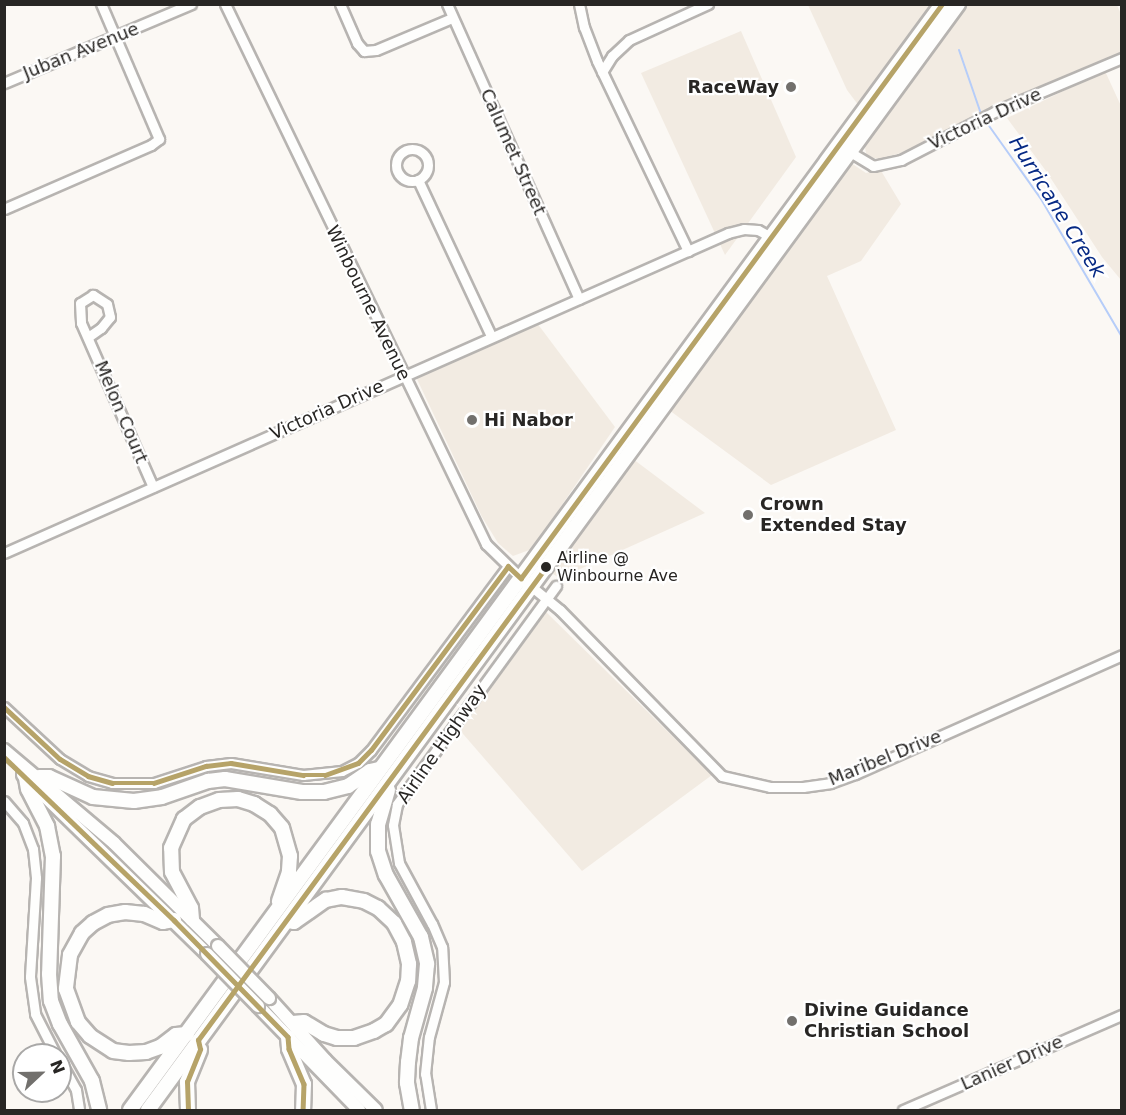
<!DOCTYPE html>
<html>
<head>
<meta charset="utf-8">
<style>
  body { margin:0 }
  #map { position:relative; width:1126px; height:1115px; overflow:hidden; background:#fbf8f4; font-family:"DejaVu Sans",sans-serif }
  div>[style] { position:absolute }
  .built>* { inset:0; background:#f2ebe2 }
  .stream>* { height:2px; margin:-1px; padding:0 1px; transform-origin:1px; border-radius:1px; background:#b6cdf9 }
  .roads { filter:drop-shadow(2px 0 #b7b4b1) drop-shadow(-2px 0 #b7b4b1) drop-shadow(0 2px #b7b4b1) drop-shadow(0 -2px #b7b4b1) }
  .minor>* { height:9px; margin:-4.5px; padding:0 4.5px; transform-origin:4.5px; border-radius:4.5px; background:#fefefd }
  .minor>.ring { margin:-4.5px; padding:0; box-sizing:content-box; background:none; border:9px solid #fefefd; border-radius:50% }
  .major>* { height:12px; margin:-6px; padding:0 6px; transform-origin:6px; border-radius:6px; background:#fefefd }
  .highway>* { height:14px; margin:-7px; padding:0 7px; transform-origin:7px; border-radius:7px; background:#fefefd }
  .bridges { filter:drop-shadow(2px 0 #b7b4b1) drop-shadow(-2px 0 #b7b4b1) drop-shadow(0 2px #b7b4b1) drop-shadow(0 -2px #b7b4b1) }
  .major-bridge>* { height:12px; margin:-6px; padding:0 6px; transform-origin:6px; border-radius:6px; background:#fefefd }
  .bus-1>* { height:4.5px; margin:-2.25px; padding:0 2.25px; transform-origin:2.25px; border-radius:2.25px; background:#b6a368 }
  .dots>* { width:16px; height:16px; translate:-50% -50%; box-sizing:border-box; border:3px solid #fff; border-radius:50% }
  span { translate:-50% -50%; white-space:nowrap; text-align:center; line-height:1.15; -webkit-text-stroke:4.5px #fff; paint-order:stroke }
  .bus-label { font-size:16px; color:#282624 }
  .left { translate:0 -50%; text-align:left }
  .street-label { font-size:18px; color:#282624 }
  .poi-label { font-size:18px; color:#282624; font-weight:700 }
  .right { translate:-100% -50%; text-align:right }
  .water-label { font-size:20px; color:#062984; font-style:italic }
  .frame { position:absolute; inset:0; border:6px solid #282624; pointer-events:none }
  .north { position:absolute; left:12px; top:1043px; width:60px; height:60px; box-sizing:border-box; background:#fff; border:2px solid #a9a8a7; border-radius:50%; rotate:68deg; font-size:16px; font-weight:700; line-height:24px; text-align:center; color:#282624 }
  .north::after { content:''; display:block; margin:auto; width:21px; height:27px; background:#72706d; clip-path:polygon(50% 0,100% 100%,50% 72%,0 100%) }
</style>
</head>
<body>
<div id="map">
  <div class="built">
    <div style="clip-path:polygon(929px 4px,930px 7px,859px 106px,847px 90px,808px 5px)"></div>
    <div style="clip-path:polygon(967px 5px,1117px 5px,1121px 14px,1121px 52px,904px 152px,880px 159px,867px 157px,865px 148px,868px 141px)"></div>
    <div style="clip-path:polygon(741px 31px,796px 157px,725px 255px,641px 73px)"></div>
    <div style="clip-path:polygon(1105px 71px,1121px 106px,1121px 280px,1102px 257px,1046px 171px,1007px 118px)"></div>
    <div style="clip-path:polygon(851px 163px,866px 173px,880px 169px,901px 204px,861px 261px,827px 276px,896px 430px,771px 485px,669px 410px)"></div>
    <div style="clip-path:polygon(537px 323px,615px 427px,532px 549px,513px 556px,498px 543px,482px 517px,416px 377px)"></div>
    <div style="clip-path:polygon(633px 459px,705px 513px,560px 578px,551px 573px)"></div>
    <div style="clip-path:polygon(545px 611px,712px 775px,582px 871px,457px 727px)"></div>
  </div>
  <div class="stream">
    <div style="left:959px;top:50px;width:68px;rotate:71deg"></div>
    <div style="left:987px;top:123px;width:93px;rotate:54.6deg"></div>
    <div style="left:1041px;top:199px;width:160px;rotate:59.6deg"></div>
  </div>
  <div class="roads">
    <div class="minor">
      <div style="left:225px;top:4px;width:600px;rotate:64.2deg"></div>
      <div style="left:486px;top:544px;width:49px;rotate:44.2deg"></div>
      <div style="left:521px;top:578px;width:50px;rotate:39.4deg"></div>
      <div style="left:560px;top:610px;width:232px;rotate:45.7deg"></div>
      <div style="left:722px;top:776px;width:49px;rotate:12.9deg"></div>
      <div style="left:770px;top:787px;width:33px"></div>
      <div style="left:803px;top:787px;width:27px;rotate:-8deg"></div>
      <div style="left:830px;top:783px;width:27px;rotate:-20deg"></div>
      <div style="left:855px;top:774px;width:292px;rotate:-24deg"></div>
      <div style="left:340px;top:4px;width:43px;rotate:66.4deg"></div>
      <div style="left:357px;top:43px;width:11px;rotate:49deg"></div>
      <div style="left:364px;top:51px;width:12px;rotate:-5deg"></div>
      <div style="left:376px;top:50px;width:82px;rotate:-22.8deg"></div>
      <div style="left:447px;top:4px;width:323px;rotate:65.9deg"></div>
      <div style="left:579px;top:4px;width:24px;rotate:78deg"></div>
      <div style="left:584px;top:27px;width:36px;rotate:69deg"></div>
      <div style="left:597px;top:61px;width:211px;rotate:64.4deg"></div>
      <div style="left:602px;top:72px;width:19px;rotate:-58deg"></div>
      <div style="left:612px;top:56px;width:23px;rotate:-43deg"></div>
      <div style="left:629px;top:40px;width:87px;rotate:-24.5deg"></div>
      <div style="left:4px;top:83px;width:203px;rotate:-22.9deg"></div>
      <div class="ring" style="left:396px;top:149px;width:23px;height:23px"></div>
      <div style="left:850px;top:152px;width:27px;rotate:31deg"></div>
      <div style="left:873px;top:166px;width:29px;rotate:-12deg"></div>
      <div style="left:901px;top:160px;width:107px;rotate:-27.3deg"></div>
      <div style="left:996px;top:111px;width:137px;rotate:-22.8deg"></div>
      <div style="left:418px;top:180px;width:172px;rotate:64.9deg"></div>
      <div style="left:4px;top:209px;width:160px;rotate:-23.5deg"></div>
      <div style="left:151px;top:145px;width:10px;rotate:-37deg"></div>
      <div style="left:159px;top:139px;width:147px;rotate:-113.2deg"></div>
      <div style="left:88px;top:337px;width:16px;rotate:-35deg"></div>
      <div style="left:101px;top:328px;width:14px;rotate:-51deg"></div>
      <div style="left:110px;top:317px;width:13px;rotate:-103deg"></div>
      <div style="left:107px;top:304px;width:17px;rotate:-147deg"></div>
      <div style="left:93px;top:295px;width:15px;rotate:148deg"></div>
      <div style="left:80px;top:303px;width:20px;rotate:87deg"></div>
      <div style="left:81px;top:323px;width:179px;rotate:66.3deg"></div>
      <div style="left:4px;top:553px;width:792px;rotate:-23.84deg"></div>
      <div style="left:728px;top:233px;width:16px;rotate:-14deg"></div>
      <div style="left:744px;top:229px;width:14px;rotate:4deg"></div>
      <div style="left:758px;top:230px;width:18px;rotate:29deg"></div>
      <div style="left:4px;top:707px;width:76px;rotate:42.9deg"></div>
      <div style="left:60px;top:759px;width:33px;rotate:31deg"></div>
      <div style="left:88px;top:776px;width:25px;rotate:16deg"></div>
      <div style="left:112px;top:783px;width:42px"></div>
      <div style="left:154px;top:783px;width:55px;rotate:-18.1deg"></div>
      <div style="left:206px;top:766px;width:25px;rotate:-7deg"></div>
      <div style="left:231px;top:763px;width:73px;rotate:9.5deg"></div>
      <div style="left:303px;top:775px;width:39px;rotate:-6deg"></div>
      <div style="left:342px;top:771px;width:18px;rotate:-27deg"></div>
      <div style="left:358px;top:763px;width:18px;rotate:-45deg"></div>
      <div style="left:371px;top:750px;width:229px;rotate:-53.3deg"></div>
      <div style="left:4px;top:801px;width:29px;rotate:49deg"></div>
      <div style="left:23px;top:823px;width:28px;rotate:69deg"></div>
      <div style="left:33px;top:849px;width:29px;rotate:84deg"></div>
      <div style="left:36px;top:878px;width:99px;rotate:93.5deg"></div>
      <div style="left:30px;top:977px;width:37px;rotate:82deg"></div>
      <div style="left:35px;top:1014px;width:46px;rotate:62.9deg"></div>
      <div style="left:60px;top:1061px;width:33px;rotate:61deg"></div>
      <div style="left:76px;top:1090px;width:20px;rotate:81deg"></div>
      <div style="left:431px;top:1110px;width:36px;rotate:-99deg"></div>
      <div style="left:425px;top:1074px;width:37px;rotate:-84deg"></div>
      <div style="left:429px;top:1037px;width:57px;rotate:-74.7deg"></div>
      <div style="left:444px;top:982px;width:35px;rotate:-93deg"></div>
      <div style="left:442px;top:947px;width:25px;rotate:-113deg"></div>
      <div style="left:432px;top:924px;width:69px;rotate:-118.4deg"></div>
      <div style="left:399px;top:863px;width:38px;rotate:-99deg"></div>
      <div style="left:393px;top:825px;width:21px;rotate:-79deg"></div>
      <div style="left:397px;top:804px;width:270px;rotate:-53.9deg"></div>
      <div style="left:903px;top:1110px;width:239px;rotate:-23.5deg"></div>
    </div>
    <div class="major">
      <div style="left:4px;top:750px;width:144px;rotate:40.2deg"></div>
      <div style="left:114px;top:843px;width:146px;rotate:44.7deg"></div>
      <div style="left:23px;top:775px;width:257px;rotate:44.2deg"></div>
      <div style="left:269px;top:998px;width:84px;rotate:47.9deg"></div>
      <div style="left:325px;top:1060px;width:71px;rotate:44.4deg"></div>
      <div style="left:258px;top:1006px;width:145px;rotate:45.8deg"></div>
    </div>
    <div class="highway">
      <div style="left:39px;top:777px;width:10px"></div>
      <div style="left:49px;top:777px;width:48px;rotate:24.4deg"></div>
      <div style="left:93px;top:797px;width:41px;rotate:5.6deg"></div>
      <div style="left:134px;top:801px;width:28px;rotate:-8deg"></div>
      <div style="left:162px;top:797px;width:49px;rotate:-19.2deg"></div>
      <div style="left:208px;top:781px;width:17px;rotate:-7deg"></div>
      <div style="left:225px;top:779px;width:78px;rotate:9.6deg"></div>
      <div style="left:302px;top:792px;width:22px"></div>
      <div style="left:324px;top:792px;width:25px;rotate:-14deg"></div>
      <div style="left:348px;top:786px;width:27px;rotate:-34deg"></div>
      <div style="left:370px;top:771px;width:9px;rotate:-13deg"></div>
      <div style="left:26px;top:778px;width:11px;rotate:80deg"></div>
      <div style="left:28px;top:789px;width:42px;rotate:62.8deg"></div>
      <div style="left:47px;top:826px;width:31px;rotate:79deg"></div>
      <div style="left:53px;top:856px;width:118px;rotate:91.9deg"></div>
      <div style="left:49px;top:974px;width:27px;rotate:86deg"></div>
      <div style="left:51px;top:1001px;width:25px;rotate:69deg"></div>
      <div style="left:60px;top:1024px;width:65px;rotate:60.7deg"></div>
      <div style="left:92px;top:1081px;width:30px;rotate:76deg"></div>
      <div style="left:388px;top:790px;width:35px;rotate:106deg"></div>
      <div style="left:378px;top:824px;width:27px;rotate:90deg"></div>
      <div style="left:378px;top:851px;width:25px;rotate:72deg"></div>
      <div style="left:386px;top:875px;width:71px;rotate:60.6deg"></div>
      <div style="left:421px;top:937px;width:28px;rotate:77deg"></div>
      <div style="left:427px;top:964px;width:24px;rotate:95deg"></div>
      <div style="left:425px;top:988px;width:52px;rotate:105.6deg"></div>
      <div style="left:411px;top:1038px;width:24px;rotate:97deg"></div>
      <div style="left:408px;top:1062px;width:21px;rotate:93deg"></div>
      <div style="left:407px;top:1083px;width:27px;rotate:80deg"></div>
      <div style="left:192px;top:919px;width:11px;rotate:-95deg"></div>
      <div style="left:191px;top:908px;width:41px;rotate:-117.8deg"></div>
      <div style="left:172px;top:872px;width:24px;rotate:-92deg"></div>
      <div style="left:171px;top:848px;width:32px;rotate:-66deg"></div>
      <div style="left:184px;top:819px;width:20px;rotate:-37deg"></div>
      <div style="left:200px;top:807px;width:20px;rotate:-20deg"></div>
      <div style="left:219px;top:800px;width:19px;rotate:-3deg"></div>
      <div style="left:238px;top:799px;width:17px;rotate:17deg"></div>
      <div style="left:254px;top:804px;width:19px;rotate:32deg"></div>
      <div style="left:270px;top:814px;width:18px;rotate:49deg"></div>
      <div style="left:282px;top:828px;width:29px;rotate:74deg"></div>
      <div style="left:290px;top:856px;width:16px;rotate:94deg"></div>
      <div style="left:289px;top:872px;width:31px;rotate:109deg"></div>
      <div style="left:174px;top:920px;width:11px;rotate:170deg"></div>
      <div style="left:163px;top:922px;width:21px;rotate:-157deg"></div>
      <div style="left:144px;top:914px;width:19px;rotate:-174deg"></div>
      <div style="left:125px;top:912px;width:17px;rotate:170deg"></div>
      <div style="left:108px;top:915px;width:17px;rotate:152deg"></div>
      <div style="left:93px;top:923px;width:15px;rotate:138deg"></div>
      <div style="left:82px;top:933px;width:25px;rotate:119deg"></div>
      <div style="left:70px;top:955px;width:34px;rotate:97deg"></div>
      <div style="left:66px;top:989px;width:35px;rotate:70deg"></div>
      <div style="left:78px;top:1022px;width:18px;rotate:49deg"></div>
      <div style="left:90px;top:1036px;width:27px;rotate:33deg"></div>
      <div style="left:113px;top:1051px;width:16px;rotate:7deg"></div>
      <div style="left:129px;top:1053px;width:17px;rotate:-3deg"></div>
      <div style="left:146px;top:1052px;width:15px;rotate:-20deg"></div>
      <div style="left:160px;top:1047px;width:20px;rotate:-37deg"></div>
      <div style="left:176px;top:1035px;width:11px;rotate:-5deg"></div>
      <div style="left:288px;top:921px;width:6px;rotate:9deg"></div>
      <div style="left:294px;top:922px;width:39px;rotate:-35deg"></div>
      <div style="left:326px;top:900px;width:16px;rotate:-11deg"></div>
      <div style="left:342px;top:897px;width:22px;rotate:10deg"></div>
      <div style="left:364px;top:901px;width:16px;rotate:27deg"></div>
      <div style="left:378px;top:908px;width:22px;rotate:43deg"></div>
      <div style="left:394px;top:923px;width:21px;rotate:62deg"></div>
      <div style="left:404px;top:942px;width:23px;rotate:77deg"></div>
      <div style="left:409px;top:964px;width:17px;rotate:93deg"></div>
      <div style="left:408px;top:981px;width:25px;rotate:108deg"></div>
      <div style="left:400px;top:1005px;width:24px;rotate:126deg"></div>
      <div style="left:386px;top:1024px;width:14px;rotate:150deg"></div>
      <div style="left:374px;top:1031px;width:21px;rotate:161deg"></div>
      <div style="left:354px;top:1038px;width:17px;rotate:180deg"></div>
      <div style="left:337px;top:1038px;width:14px;rotate:-163deg"></div>
      <div style="left:324px;top:1034px;width:23px;rotate:-149deg"></div>
      <div style="left:304px;top:1022px;width:11px;rotate:175deg"></div>
      <div style="left:288px;top:1037px;width:12px;rotate:85deg"></div>
      <div style="left:289px;top:1049px;width:38px;rotate:67deg"></div>
      <div style="left:304px;top:1084px;width:26px;rotate:92deg"></div>
      <div style="left:130px;top:1110px;width:1372px;rotate:-53.71deg"></div>
      <div style="left:148px;top:1110px;width:1371px;rotate:-53.78deg"></div>
      <div style="left:188px;top:1110px;width:28px;rotate:-92deg"></div>
      <div style="left:187px;top:1082px;width:35px;rotate:-68deg"></div>
    </div>
  </div>
  <div class="bridges">
    <div class="major-bridge">
      <div style="left:218px;top:946px;width:73px;rotate:45.6deg"></div>
      <div style="left:207px;top:954px;width:73px;rotate:45.6deg"></div>
    </div>
  </div>
  <div class="bus-1">
    <div style="left:4px;top:707px;width:76px;rotate:42.9deg"></div>
    <div style="left:60px;top:759px;width:33px;rotate:31deg"></div>
    <div style="left:88px;top:776px;width:25px;rotate:16deg"></div>
    <div style="left:112px;top:783px;width:42px"></div>
    <div style="left:154px;top:783px;width:55px;rotate:-18.1deg"></div>
    <div style="left:206px;top:766px;width:25px;rotate:-7deg"></div>
    <div style="left:231px;top:763px;width:73px;rotate:9.5deg"></div>
    <div style="left:303px;top:775px;width:22px"></div>
    <div style="left:325px;top:775px;width:35px;rotate:-20deg"></div>
    <div style="left:358px;top:763px;width:18px;rotate:-45deg"></div>
    <div style="left:371px;top:750px;width:229px;rotate:-53.3deg"></div>
    <div style="left:508px;top:566px;width:18px;rotate:43deg"></div>
    <div style="left:521px;top:578px;width:712px;rotate:-53.74deg"></div>
    <div style="left:4px;top:757px;width:236px;rotate:43.8deg"></div>
    <div style="left:174px;top:920px;width:163px;rotate:45.7deg"></div>
    <div style="left:288px;top:1037px;width:12px;rotate:85deg"></div>
    <div style="left:289px;top:1049px;width:38px;rotate:67deg"></div>
    <div style="left:304px;top:1084px;width:26px;rotate:92deg"></div>
    <div style="left:188px;top:1110px;width:28px;rotate:-92deg"></div>
    <div style="left:187px;top:1082px;width:35px;rotate:-68deg"></div>
    <div style="left:200px;top:1049px;width:9px;rotate:-103deg"></div>
    <div style="left:198px;top:1040px;width:587px;rotate:-53.66deg"></div>
  </div>
  <div class="dots">
    <div style="left:791px;top:87px;background:#72706d"></div>
    <div style="left:472px;top:420px;background:#72706d"></div>
    <div style="left:748px;top:515px;background:#72706d"></div>
    <div style="left:546px;top:567px;background:#282624"></div>
    <div style="left:792px;top:1021px;background:#72706d"></div>
  </div>
  <div class="bus-label">
    <span class="left" style="left:557px;top:567px">Airline @<br>Winbourne Ave</span>
  </div>
  <div class="street-label">
    <span style="left:81px;top:51px;rotate:-22deg">Juban Avenue</span>
    <span style="left:985px;top:119px;rotate:-25deg">Victoria Drive</span>
    <span style="left:513px;top:152px;rotate:66deg">Calumet Street</span>
    <span style="left:368px;top:303px;rotate:64deg">Winbourne Avenue</span>
    <span style="left:327px;top:410px;rotate:-24deg">Victoria Drive</span>
    <span style="left:121px;top:412px;rotate:67deg">Melon Court</span>
    <span style="left:442px;top:744px;rotate:-55deg">Airline Highway</span>
    <span style="left:885px;top:758px;rotate:-22deg">Maribel Drive</span>
    <span style="left:1012px;top:1063px;rotate:-24deg">Lanier Drive</span>
  </div>
  <div class="poi-label">
    <span class="right" style="left:779px;top:87px">RaceWay</span>
    <span class="left" style="left:484px;top:420px">Hi Nabor</span>
    <span class="left" style="left:760px;top:515px">Crown<br>Extended Stay</span>
    <span class="left" style="left:804px;top:1021px">Divine Guidance<br>Christian School</span>
  </div>
  <div class="water-label">
    <span style="left:1057px;top:207px;rotate:58deg">Hurricane Creek</span>
  </div>
  <div class="frame"></div>
  <div class="north">N</div>
</div>
</body>
</html>
